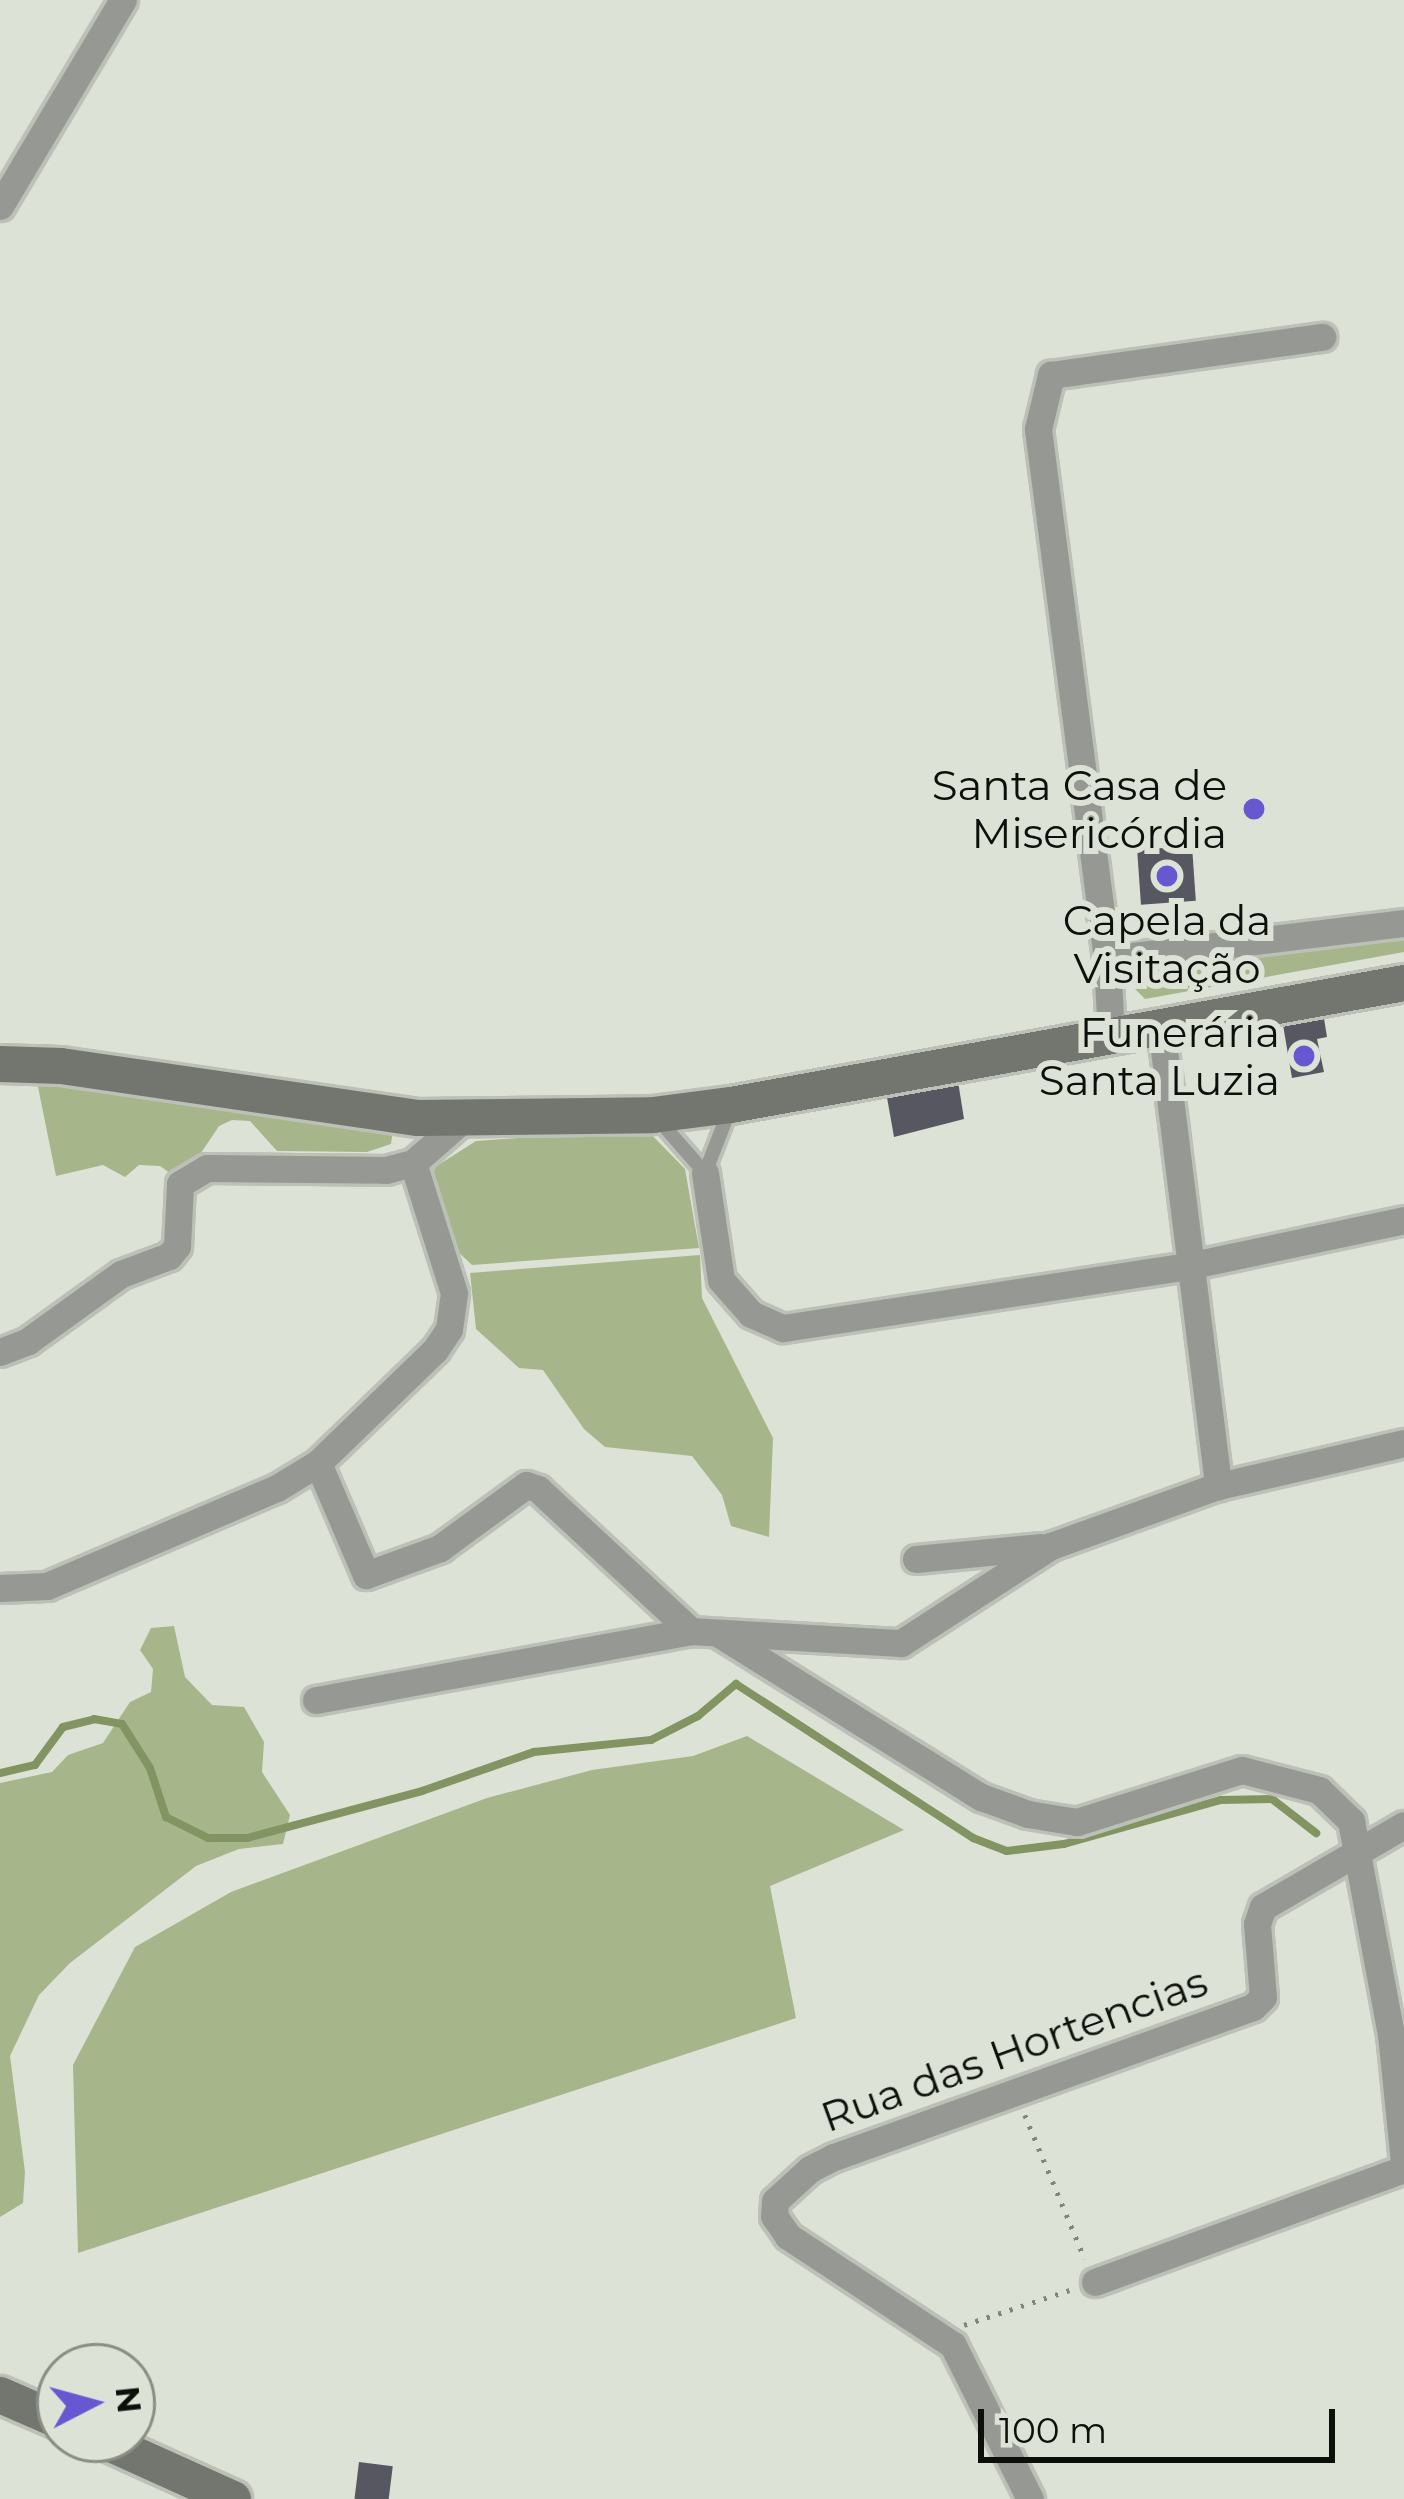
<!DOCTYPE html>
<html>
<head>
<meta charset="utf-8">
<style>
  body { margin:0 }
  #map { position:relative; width:1404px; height:2499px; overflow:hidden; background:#dde2d6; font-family:Montserrat,sans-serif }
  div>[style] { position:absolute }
  .green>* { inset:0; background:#a6b68a }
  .stream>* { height:8px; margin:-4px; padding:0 4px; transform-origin:4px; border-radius:4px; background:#829462 }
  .building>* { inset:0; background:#575761; transform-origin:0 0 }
  .path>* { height:4.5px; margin-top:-2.25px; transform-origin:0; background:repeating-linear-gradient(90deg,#80847c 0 3px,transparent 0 12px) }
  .roads { filter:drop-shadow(3px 0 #bcc0b6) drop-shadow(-3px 0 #bcc0b6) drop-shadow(0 3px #bcc0b6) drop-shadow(0 -3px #bcc0b6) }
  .lane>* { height:14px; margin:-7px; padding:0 7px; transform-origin:7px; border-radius:7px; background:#969894 }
  .street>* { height:27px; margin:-13.5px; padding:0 13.5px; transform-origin:13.5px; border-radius:13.5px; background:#969894 }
  .secondary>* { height:36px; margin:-18px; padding:0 18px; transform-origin:18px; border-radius:18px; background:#73766f }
  .dots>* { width:33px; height:33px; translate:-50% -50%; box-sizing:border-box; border:6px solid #dde2d6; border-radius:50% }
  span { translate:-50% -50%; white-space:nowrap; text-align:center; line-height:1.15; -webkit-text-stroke:12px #dde2d6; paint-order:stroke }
  .poi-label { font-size:42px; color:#0d0f0b }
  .right { translate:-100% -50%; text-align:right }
  .street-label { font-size:42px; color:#0d0f0b }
  .north { position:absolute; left:36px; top:2343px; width:120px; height:120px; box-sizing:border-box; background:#dde2d6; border:3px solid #8a8e85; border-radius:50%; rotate:84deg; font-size:33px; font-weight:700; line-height:48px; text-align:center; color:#0d0f0b }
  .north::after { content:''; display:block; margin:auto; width:42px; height:54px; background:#6758d1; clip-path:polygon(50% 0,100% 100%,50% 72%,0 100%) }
  .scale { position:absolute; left:978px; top:2409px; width:357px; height:54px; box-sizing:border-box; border:6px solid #0d0f0b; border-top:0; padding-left:15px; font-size:36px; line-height:42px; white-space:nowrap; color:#0d0f0b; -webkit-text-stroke:9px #dde2d6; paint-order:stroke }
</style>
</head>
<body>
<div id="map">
  <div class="green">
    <div style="clip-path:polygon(1404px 931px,1404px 952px,1145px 999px,1134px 988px,1143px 966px)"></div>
    <div style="clip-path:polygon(37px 1082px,366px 1124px,393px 1130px,391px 1144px,367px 1152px,277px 1151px,250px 1121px,232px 1120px,219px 1126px,189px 1171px,174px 1176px,160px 1166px,139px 1165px,125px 1177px,103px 1165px,56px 1176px)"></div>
    <div style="clip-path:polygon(646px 1129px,685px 1169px,699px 1248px,472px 1265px,456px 1250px,432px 1181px,435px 1167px,476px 1141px)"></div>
    <div style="clip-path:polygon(700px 1255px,702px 1298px,773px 1438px,769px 1537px,731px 1526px,722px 1495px,692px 1456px,605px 1447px,584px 1429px,543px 1370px,519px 1368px,476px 1329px,470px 1273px)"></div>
    <div style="clip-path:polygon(174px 1626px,185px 1677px,212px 1705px,244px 1707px,264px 1742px,262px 1772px,290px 1815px,283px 1844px,239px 1849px,196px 1866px,70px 1963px,39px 1995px,10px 2056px,25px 2172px,23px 2203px,0 2217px,0 1783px,52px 1772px,68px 1755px,103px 1743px,130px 1702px,151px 1692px,153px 1669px,140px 1650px,151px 1628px)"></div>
    <div style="clip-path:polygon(747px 1736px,904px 1830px,770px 1886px,796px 2018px,78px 2253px,73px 2065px,135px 1947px,231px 1892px,487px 1798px,592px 1770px,693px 1756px)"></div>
  </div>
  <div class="stream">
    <div style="left:0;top:1773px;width:36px;rotate:-13deg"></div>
    <div style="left:35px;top:1765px;width:47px;rotate:-53.6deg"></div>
    <div style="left:63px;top:1727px;width:32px;rotate:-14deg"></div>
    <div style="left:94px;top:1719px;width:28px;rotate:10deg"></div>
    <div style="left:122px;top:1724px;width:52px;rotate:57.5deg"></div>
    <div style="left:150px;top:1768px;width:52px;rotate:71.9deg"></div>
    <div style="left:166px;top:1817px;width:47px;rotate:26.6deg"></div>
    <div style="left:208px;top:1838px;width:39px"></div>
    <div style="left:247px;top:1838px;width:181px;rotate:-15deg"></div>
    <div style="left:422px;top:1791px;width:119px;rotate:-19.2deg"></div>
    <div style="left:534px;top:1752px;width:118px;rotate:-5.9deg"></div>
    <div style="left:651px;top:1740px;width:53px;rotate:-27.1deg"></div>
    <div style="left:698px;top:1716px;width:50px;rotate:-40.1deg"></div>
    <div style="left:736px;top:1684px;width:283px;rotate:33deg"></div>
    <div style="left:973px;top:1838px;width:36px;rotate:21deg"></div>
    <div style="left:1007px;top:1851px;width:57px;rotate:-7deg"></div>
    <div style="left:1064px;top:1844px;width:163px;rotate:-15.7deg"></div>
    <div style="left:1221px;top:1800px;width:51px;rotate:-1.1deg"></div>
    <div style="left:1272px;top:1799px;width:56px;rotate:37.7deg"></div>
  </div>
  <div class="building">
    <div style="left:1192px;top:846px;width:55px;height:55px;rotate:86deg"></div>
    <div style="clip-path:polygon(1322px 1006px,1327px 1037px,1317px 1039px,1324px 1072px,1292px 1078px,1281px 1013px)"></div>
    <div style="clip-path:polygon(957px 1075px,964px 1119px,894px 1137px,885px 1086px)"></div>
    <div style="left:359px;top:2462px;width:34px;height:37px;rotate:7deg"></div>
  </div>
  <div class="path">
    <div style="left:1025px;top:2115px;width:156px;rotate:67.4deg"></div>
    <div style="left:964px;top:2325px;width:115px;rotate:-18.3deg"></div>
  </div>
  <div class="roads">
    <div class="lane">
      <div style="left:657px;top:1118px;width:73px;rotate:48.9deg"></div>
      <div style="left:705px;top:1173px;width:66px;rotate:-68.8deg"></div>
    </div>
    <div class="street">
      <div style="left:0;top:206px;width:240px;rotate:-59.2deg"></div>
      <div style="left:1107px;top:959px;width:299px;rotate:-6.9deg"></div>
      <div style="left:1161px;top:1026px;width:464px;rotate:82.9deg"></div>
      <div style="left:1111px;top:1036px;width:77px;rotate:-93deg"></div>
      <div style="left:1107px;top:959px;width:534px;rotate:-97.42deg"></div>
      <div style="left:1038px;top:429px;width:56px;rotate:-76.5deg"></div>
      <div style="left:1051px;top:375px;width:274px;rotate:-8deg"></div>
      <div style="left:705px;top:1173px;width:108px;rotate:81.5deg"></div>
      <div style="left:721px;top:1280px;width:45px;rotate:48.6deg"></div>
      <div style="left:751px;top:1314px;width:35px;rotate:24deg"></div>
      <div style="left:783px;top:1328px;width:415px;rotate:-8.7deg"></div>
      <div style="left:1193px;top:1265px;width:216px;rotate:-12deg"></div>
      <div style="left:0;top:1352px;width:30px;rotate:-21deg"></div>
      <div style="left:28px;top:1341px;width:115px;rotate:-35.8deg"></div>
      <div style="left:121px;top:1274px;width:51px;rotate:-20.6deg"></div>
      <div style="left:169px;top:1256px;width:13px;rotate:-51deg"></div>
      <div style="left:177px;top:1246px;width:62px;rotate:-87.2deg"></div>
      <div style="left:180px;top:1184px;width:31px;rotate:-31deg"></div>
      <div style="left:207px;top:1168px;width:179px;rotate:0.6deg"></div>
      <div style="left:386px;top:1170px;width:28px;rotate:-15deg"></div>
      <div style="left:413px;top:1163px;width:64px;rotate:-41.2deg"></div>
      <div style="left:318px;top:1463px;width:122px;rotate:66.8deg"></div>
      <div style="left:366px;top:1575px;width:79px;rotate:-20deg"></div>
      <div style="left:440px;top:1548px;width:107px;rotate:-36.2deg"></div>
      <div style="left:526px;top:1485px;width:13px;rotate:18deg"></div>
      <div style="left:538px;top:1489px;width:209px;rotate:42.9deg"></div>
      <div style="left:691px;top:1631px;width:210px;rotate:3.3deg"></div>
      <div style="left:901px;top:1643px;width:179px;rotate:-32.9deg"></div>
      <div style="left:1051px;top:1546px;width:177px;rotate:-19.8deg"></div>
      <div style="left:1218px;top:1486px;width:191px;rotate:-13deg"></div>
      <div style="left:916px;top:1559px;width:126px;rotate:-5.5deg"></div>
      <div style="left:0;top:1588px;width:47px;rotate:-2.4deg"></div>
      <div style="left:47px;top:1586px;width:250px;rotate:-23.1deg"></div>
      <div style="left:277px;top:1488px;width:48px;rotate:-31.4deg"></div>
      <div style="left:318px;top:1463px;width:163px;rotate:-44deg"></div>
      <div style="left:435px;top:1350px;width:25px;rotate:-56deg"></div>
      <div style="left:449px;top:1329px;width:36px;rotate:-82deg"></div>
      <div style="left:454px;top:1293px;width:136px;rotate:-107.5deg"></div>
      <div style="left:719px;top:1634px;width:309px;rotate:31.9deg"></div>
      <div style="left:981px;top:1797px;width:50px;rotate:19.9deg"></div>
      <div style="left:1028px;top:1814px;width:50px;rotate:9.3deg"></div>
      <div style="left:1077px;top:1822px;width:173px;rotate:-17.5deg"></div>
      <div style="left:1242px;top:1770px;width:80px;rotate:14.6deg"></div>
      <div style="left:1319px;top:1790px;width:45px;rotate:44.1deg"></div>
      <div style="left:1351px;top:1821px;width:217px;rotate:79.4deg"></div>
      <div style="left:1391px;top:2034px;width:128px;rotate:84.2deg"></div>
      <div style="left:316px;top:1700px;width:381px;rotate:-10.4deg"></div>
      <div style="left:1095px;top:2282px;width:329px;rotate:-20.1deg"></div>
      <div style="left:1030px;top:2499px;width:172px;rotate:-116.6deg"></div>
      <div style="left:953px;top:2345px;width:198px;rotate:-146.6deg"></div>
      <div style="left:788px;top:2236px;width:24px;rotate:-125deg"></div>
      <div style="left:774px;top:2216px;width:15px;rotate:-86deg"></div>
      <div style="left:775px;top:2201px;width:47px;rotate:-42.4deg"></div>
      <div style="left:810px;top:2169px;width:27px;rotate:-27deg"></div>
      <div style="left:834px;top:2157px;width:445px;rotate:-19.7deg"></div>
      <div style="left:1253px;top:2007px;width:14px;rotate:-45deg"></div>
      <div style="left:1263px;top:1997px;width:73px;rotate:-94.7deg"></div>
      <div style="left:1257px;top:1924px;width:18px;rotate:-71deg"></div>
      <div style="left:1263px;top:1907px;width:163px;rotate:-30.2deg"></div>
    </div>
    <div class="secondary">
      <div style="left:0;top:1064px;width:61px;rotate:1.9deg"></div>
      <div style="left:61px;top:1066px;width:361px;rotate:8.3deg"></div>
      <div style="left:418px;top:1118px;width:235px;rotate:-0.7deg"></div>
      <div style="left:653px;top:1115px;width:79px;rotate:-7.3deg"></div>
      <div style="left:731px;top:1105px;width:684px;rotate:-10.27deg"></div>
      <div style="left:0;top:2395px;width:65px;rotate:23.4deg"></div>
      <div style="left:100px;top:2439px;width:146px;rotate:24.3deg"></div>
    </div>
  </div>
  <div class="dots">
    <div style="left:1254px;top:809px;background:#6758d1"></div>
    <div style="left:1167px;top:876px;background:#6758d1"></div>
    <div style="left:1304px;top:1056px;background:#6758d1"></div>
  </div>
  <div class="poi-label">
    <span class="right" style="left:1227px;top:809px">Santa Casa de<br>Misericórdia</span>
    <span style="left:1167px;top:944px">Capela da<br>Visitação</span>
    <span class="right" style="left:1280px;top:1056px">Funerária<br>Santa Luzia</span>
  </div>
  <div class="street-label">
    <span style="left:1014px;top:2049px;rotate:-20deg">Rua das Hortencias</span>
  </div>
  <div class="north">N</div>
  <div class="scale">100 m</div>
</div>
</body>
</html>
